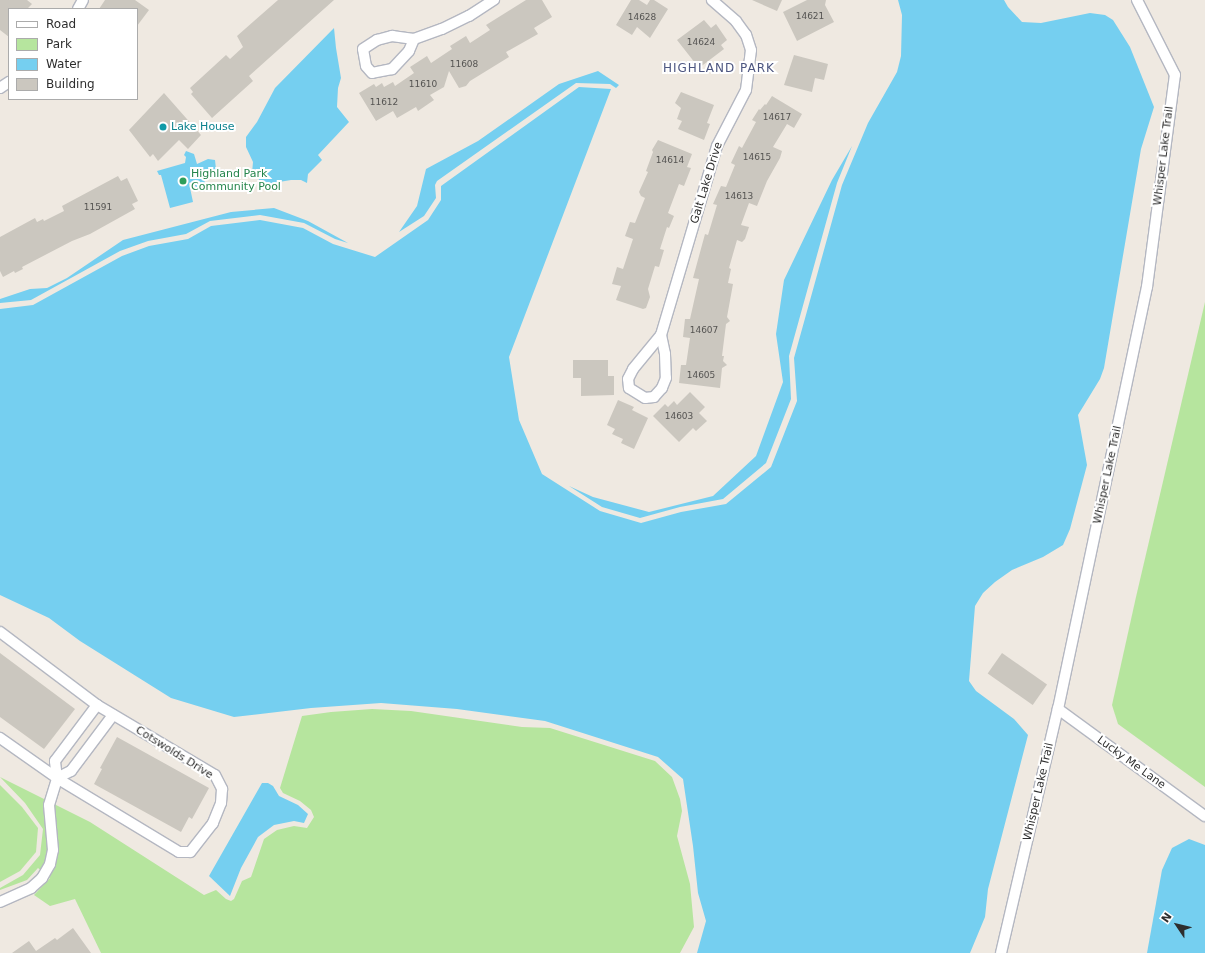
<!DOCTYPE html>
<html>
<head>
<meta charset="utf-8">
<style>
  body { margin:0 }
  #map { position:relative; width:1205px; height:953px; overflow:hidden; background:#efe9e1; font-family:"DejaVu Sans",sans-serif }
  div>[style] { position:absolute }
  .green>* { inset:0; background:#b6e59e }
  .water>* { inset:0; background:#75cff0 }
  .building>* { inset:0; background:#cbc7bf; transform-origin:0 0 }
  .roads { filter:drop-shadow(1px 0 #b4b7c1) drop-shadow(-1px 0 #b4b7c1) drop-shadow(0 1px #b4b7c1) drop-shadow(0 -1px #b4b7c1) }
  .minor>* { height:10px; margin:-5px; padding:0 5px; transform-origin:5px; border-radius:5px; background:#fff }
  .dots>* { width:11px; height:11px; translate:-50% -50%; box-sizing:border-box; border:2px solid #fff; border-radius:50% }
  span { translate:-50% -50%; white-space:nowrap; text-align:center; line-height:1.15; -webkit-text-stroke:4px #fff; paint-order:stroke }
  .number-label { font-size:9px; color:#555452 }
  .number-label span { -webkit-text-stroke-width:0 }
  .culture-label { font-size:11px; color:#0d838f }
  .left { translate:0 -50%; text-align:left }
  .street-label { font-size:11px; color:#2e2e2e }
  .leisure-label { font-size:11px; color:#27864d }
  .neighbourhood-label { font-size:12px; color:#4d5680; letter-spacing:1px }
  .legend { position:absolute; left:8px; top:8px; width:130px; height:92px; box-sizing:border-box; background:#fff; border:1px solid #ababab; margin:0; padding:5px 7px; list-style:none; font-size:12px; color:#2e2e2e }
  .legend li { display:flex; align-items:center; gap:8px; height:20px }
  .legend b { width:20px; border:1px solid #ababab }
  .north { position:absolute; left:1157px; top:905px; width:40px; height:40px; -webkit-text-stroke:3px #fff; paint-order:stroke; rotate:305deg; font-size:11px; font-weight:700; line-height:16px; text-align:center; color:#2e2e2e }
  .north::after { content:''; display:block; margin:auto; width:14px; height:18px; background:#2e2e2e; clip-path:polygon(50% 0,100% 100%,50% 72%,0 100%) }
</style>
</head>
<body>
<div id="map">
  <div class="green">
    <div style="clip-path:polygon(1205px 302px,1205px 787px,1118px 724px,1112px 705px,1136px 597px)"></div>
    <div style="clip-path:polygon(372px 709px,411px 711px,522px 727px,550px 728px,655px 761px,672px 777px,680px 799px,682px 811px,677px 836px,690px 884px,694px 927px,680px 953px,101px 953px,75px 899px,50px 906px,34px 895px,50px 878px,38px 868px,27px 880px,0 890px,0 888px,23px 875px,40px 855px,43px 829px,25px 803px,0 777px,90px 822px,204px 895px,216px 890px,226px 899px,231px 901px,234px 899px,242px 881px,251px 877px,264px 839px,277px 830px,294px 826px,307px 828px,314px 817px,311px 810px,300px 801px,283px 793px,280px 788px,302px 716px,331px 712px)"></div>
    <div style="clip-path:polygon(0 785px,22px 807px,38px 828px,36px 852px,20px 871px,0 882px)"></div>
  </div>
  <div class="water">
    <div style="clip-path:polygon(898px 0,1004px 0,1008px 7px,1022px 22px,1041px 23px,1090px 13px,1105px 15px,1113px 20px,1130px 47px,1154px 107px,1141px 149px,1104px 368px,1100px 379px,1078px 415px,1087px 465px,1070px 529px,1063px 545px,1043px 557px,1012px 570px,995px 582px,983px 593px,975px 606px,969px 681px,976px 691px,1014px 719px,1028px 735px,988px 889px,985px 917px,970px 953px,697px 953px,706px 921px,698px 893px,693px 846px,683px 779px,658px 757px,545px 721px,457px 709px,381px 703px,311px 708px,234px 717px,171px 698px,80px 641px,49px 618px,0 595px,0 309px,33px 305px,122px 256px,149px 246px,188px 239px,211px 226px,260px 220px,303px 228px,333px 244px,375px 257px,428px 220px,441px 200px,441px 186px,579px 87px,611px 89px,509px 357px,519px 420px,542px 474px,600px 511px,641px 523px,681px 512px,726px 504px,771px 467px,797px 401px,794px 358px,842px 185px,868px 123px,897px 72px,901px 56px,902px 15px)"></div>
    <div style="clip-path:polygon(334px 28px,336px 48px,341px 78px,338px 88px,337px 107px,349px 122px,318px 155px,322px 160px,308px 174px,307px 183px,301px 180px,291px 180px,261px 185px,258px 183px,259px 179px,252px 173px,253px 162px,246px 147px,246px 137px,257px 122px,275px 88px)"></div>
    <div style="clip-path:polygon(598px 71px,619px 85px,616px 88px,610px 84px,576px 83px,437px 181px,435px 185px,436px 198px,424px 216px,399px 232px,417px 206px,426px 169px,478px 141px,559px 84px)"></div>
    <div style="clip-path:polygon(852px 146px,837px 183px,789px 356px,791px 399px,766px 463px,723px 499px,680px 507px,640px 518px,602px 507px,569px 486px,593px 497px,649px 512px,713px 496px,756px 456px,783px 382px,776px 334px,784px 280px,832px 180px)"></div>
    <div style="clip-path:polygon(186px 151px,194px 154px,197px 164px,208px 159px,215px 160px,216px 169px,212px 173px,199px 174px,208px 186px,205px 190px,197px 188px,192px 182px,189px 183px,193px 202px,170px 208px,161px 175px,159px 175px,157px 171px,185px 163px,186px 157px,184px 155px)"></div>
    <div style="clip-path:polygon(274px 208px,308px 221px,348px 243px,335px 239px,304px 223px,260px 215px,210px 221px,186px 234px,148px 241px,120px 251px,31px 300px,0 303px,0 299px,30px 289px,47px 288px,67px 278px,123px 240px,231px 212px)"></div>
    <div style="clip-path:polygon(262px 783px,268px 783px,273px 786px,279px 796px,298px 805px,308px 814px,304px 823px,294px 821px,274px 825px,258px 837px,241px 868px,230px 896px,209px 876px)"></div>
    <div style="clip-path:polygon(1189px 839px,1205px 845px,1205px 953px,1147px 953px,1162px 870px,1172px 848px)"></div>
  </div>
  <div class="building">
    <div style="clip-path:polygon(0 0,27px 0,32px 4px,27px 9px,9px 9px,9px 37px,0 30px)"></div>
    <div style="clip-path:polygon(105px 0,135px 0,149px 10px,137px 26px,137px 9px,99px 9px)"></div>
    <div style="clip-path:polygon(278px 0,334px 0,249px 76px,253px 81px,212px 118px,191px 94px,193px 92px,190px 88px,226px 55px,230px 59px,243px 47px,237px 36px)"></div>
    <div style="clip-path:polygon(526px 0,542px 0,552px 17px,534px 28px,538px 34px,506px 52px,509px 57px,470px 81px,466px 86px,459px 88px,449px 71px,444px 87px,430px 95px,434px 100px,418px 111px,416px 107px,397px 118px,393px 111px,376px 121px,359px 93px,374px 84px,376px 87px,382px 83px,384px 87px,393px 82px,395px 86px,414px 73px,410px 67px,427px 56px,431px 63px,452px 49px,450px 46px,466px 36px,470px 43px,490px 30px,486px 25px)"></div>
    <div style="clip-path:polygon(631px 0,639px 0,647px 5px,650px 0,654px 0,668px 9px,650px 38px,637px 27px,632px 35px,616px 25px)"></div>
    <div style="clip-path:polygon(752px 0,782px 0,777px 11px)"></div>
    <div style="clip-path:polygon(807px 0,826px 0,825px 5px,834px 22px,797px 41px,783px 12px)"></div>
    <div style="clip-path:polygon(704px 20px,711px 28px,716px 24px,727px 40px,721px 45px,724px 49px,699px 68px,677px 40px)"></div>
    <div style="clip-path:polygon(794px 55px,828px 64px,824px 80px,815px 78px,812px 92px,784px 85px)"></div>
    <div style="clip-path:polygon(681px 92px,714px 105px,707px 123px,710px 124px,704px 140px,678px 129px,682px 121px,677px 119px,681px 108px,675px 103px)"></div>
    <div style="clip-path:polygon(164px 93px,201px 135px,188px 149px,179px 140px,158px 161px,153px 154px,150px 157px,129px 130px)"></div>
    <div style="clip-path:polygon(772px 96px,802px 114px,794px 128px,787px 124px,773px 147px,782px 151px,780px 158px,767px 181px,757px 206px,749px 203px,741px 225px,749px 227px,745px 239px,742px 242px,737px 240px,729px 268px,731px 269px,728px 283px,733px 284px,727px 317px,730px 321px,726px 324px,722px 356px,724px 356px,723px 361px,727px 365px,722px 368px,720px 388px,679px 383px,681px 365px,686px 365px,690px 338px,683px 337px,685px 319px,690px 319px,699px 279px,693px 278px,705px 234px,708px 235px,717px 205px,713px 204px,721px 186px,726px 187px,735px 165px,731px 163px,739px 146px,742px 148px,756px 122px,752px 120px,759px 109px,760px 110px,765px 104px,766px 105px)"></div>
    <div style="clip-path:polygon(658px 140px,692px 154px,687px 167px,691px 168px,684px 186px,679px 184px,668px 213px,674px 216px,669px 228px,667px 227px,660px 249px,664px 250px,659px 267px,655px 266px,648px 289px,650px 297px,646px 308px,643px 309px,616px 300px,621px 286px,612px 284px,617px 267px,623px 269px,633px 239px,625px 236px,630px 222px,635px 223px,645px 198px,641px 196px,639px 192px,648px 172px,646px 171px,653px 152px,652px 150px)"></div>
    <div style="clip-path:polygon(118px 176px,121px 181px,127px 178px,138px 201px,132px 204px,135px 209px,90px 234px,72px 241px,22px 267px,23px 269px,15px 273px,14px 271px,3px 277px,0 271px,0 237px,35px 218px,37px 222px,43px 219px,44px 221px,64px 211px,62px 206px)"></div>
    <div style="clip-path:polygon(573px 360px,608px 360px,608px 376px,614px 376px,614px 395px,581px 396px,581px 378px,573px 378px)"></div>
    <div style="clip-path:polygon(690px 392px,705px 407px,699px 413px,707px 421px,696px 431px,693px 428px,679px 442px,653px 416px,665px 404px,668px 407px,674px 401px,677px 405px)"></div>
    <div style="clip-path:polygon(618px 400px,634px 407px,632px 410px,648px 418px,634px 449px,621px 443px,623px 439px,612px 434px,615px 429px,607px 425px)"></div>
    <div style="clip-path:polygon(0 653px,75px 709px,44px 749px,0 717px)"></div>
    <div style="left:1002px;top:653px;width:55px;height:25px;rotate:35deg"></div>
    <div style="clip-path:polygon(117px 737px,209px 788px,192px 819px,189px 817px,181px 832px,94px 784px,102px 769px,100px 768px)"></div>
    <div style="clip-path:polygon(73px 928px,91px 953px,12px 953px,29px 941px,36px 951px,55px 938px,57px 940px)"></div>
  </div>
  <div class="roads">
    <div class="minor">
      <div style="left:78px;top:9px;width:10px;rotate:-61deg"></div>
      <div style="left:414px;top:39px;width:13px;rotate:113deg"></div>
      <div style="left:409px;top:51px;width:25px;rotate:133deg"></div>
      <div style="left:392px;top:69px;width:20px;rotate:169deg"></div>
      <div style="left:372px;top:73px;width:9px;rotate:-131deg"></div>
      <div style="left:366px;top:66px;width:17px;rotate:-100deg"></div>
      <div style="left:363px;top:49px;width:17px;rotate:-33deg"></div>
      <div style="left:377px;top:40px;width:16px;rotate:-15deg"></div>
      <div style="left:392px;top:36px;width:22px;rotate:8deg"></div>
      <div style="left:414px;top:39px;width:30px;rotate:-20deg"></div>
      <div style="left:442px;top:29px;width:30px;rotate:-26deg"></div>
      <div style="left:469px;top:16px;width:30px;rotate:-33deg"></div>
      <div style="left:0;top:88px;width:11px;rotate:-34deg"></div>
      <div style="left:661px;top:335px;width:19px;rotate:78deg"></div>
      <div style="left:665px;top:354px;width:24px;rotate:88deg"></div>
      <div style="left:666px;top:378px;width:11px;rotate:112deg"></div>
      <div style="left:662px;top:388px;width:12px;rotate:132deg"></div>
      <div style="left:654px;top:397px;width:9px;rotate:174deg"></div>
      <div style="left:645px;top:398px;width:19px;rotate:-148deg"></div>
      <div style="left:629px;top:388px;width:9px;rotate:-96deg"></div>
      <div style="left:628px;top:379px;width:11px;rotate:-63deg"></div>
      <div style="left:633px;top:369px;width:44px;rotate:-50.5deg"></div>
      <div style="left:661px;top:335px;width:197px;rotate:-73.5deg"></div>
      <div style="left:717px;top:146px;width:63px;rotate:-62.6deg"></div>
      <div style="left:746px;top:90px;width:40px;rotate:-82.9deg"></div>
      <div style="left:751px;top:50px;width:16px;rotate:-108deg"></div>
      <div style="left:746px;top:35px;width:17px;rotate:-126deg"></div>
      <div style="left:736px;top:21px;width:32px;rotate:-139deg"></div>
      <div style="left:0;top:632px;width:121px;rotate:37deg"></div>
      <div style="left:97px;top:705px;width:137px;rotate:30.7deg"></div>
      <div style="left:215px;top:775px;width:16px;rotate:63deg"></div>
      <div style="left:222px;top:789px;width:14px;rotate:94deg"></div>
      <div style="left:221px;top:803px;width:22px;rotate:112deg"></div>
      <div style="left:213px;top:823px;width:37px;rotate:128deg"></div>
      <div style="left:190px;top:852px;width:11px;rotate:180deg"></div>
      <div style="left:179px;top:852px;width:143px;rotate:-148.8deg"></div>
      <div style="left:57px;top:778px;width:70px;rotate:-144.9deg"></div>
      <div style="left:1058px;top:709px;width:182px;rotate:36.1deg"></div>
      <div style="left:57px;top:778px;width:16px;rotate:-27deg"></div>
      <div style="left:71px;top:771px;width:70px;rotate:-53.1deg"></div>
      <div style="left:0;top:902px;width:34px;rotate:-24deg"></div>
      <div style="left:31px;top:888px;width:15px;rotate:-42deg"></div>
      <div style="left:42px;top:878px;width:16px;rotate:-60deg"></div>
      <div style="left:50px;top:864px;width:14px;rotate:-78deg"></div>
      <div style="left:53px;top:850px;width:45px;rotate:-95.1deg"></div>
      <div style="left:49px;top:805px;width:28px;rotate:-73deg"></div>
      <div style="left:57px;top:778px;width:17px;rotate:-97deg"></div>
      <div style="left:55px;top:761px;width:70px;rotate:-53.1deg"></div>
      <div style="left:1001px;top:953px;width:251px;rotate:-76.9deg"></div>
      <div style="left:1058px;top:709px;width:431px;rotate:-78.1deg"></div>
      <div style="left:1147px;top:287px;width:214px;rotate:-82.5deg"></div>
      <div style="left:1175px;top:75px;width:84px;rotate:-116.9deg"></div>
    </div>
  </div>
  <div class="dots">
    <div style="left:163px;top:127px;background:#0f9aa8"></div>
    <div style="left:183px;top:181px;background:#2e9e5b"></div>
  </div>
  <div class="number-label">
    <span style="left:810px;top:16px">14621</span>
    <span style="left:642px;top:17px">14628</span>
    <span style="left:701px;top:42px">14624</span>
    <span style="left:464px;top:64px">11608</span>
    <span style="left:423px;top:84px">11610</span>
    <span style="left:384px;top:102px">11612</span>
    <span style="left:777px;top:117px">14617</span>
    <span style="left:757px;top:157px">14615</span>
    <span style="left:670px;top:160px">14614</span>
    <span style="left:739px;top:196px">14613</span>
    <span style="left:98px;top:207px">11591</span>
    <span style="left:704px;top:330px">14607</span>
    <span style="left:701px;top:375px">14605</span>
    <span style="left:679px;top:416px">14603</span>
  </div>
  <div class="culture-label">
    <span class="left" style="left:171px;top:127px">Lake House</span>
  </div>
  <div class="street-label">
    <span style="left:1164px;top:156px;rotate:-83deg">Whisper Lake Trail</span>
    <span style="left:707px;top:183px;rotate:-73deg">Galt Lake Drive</span>
    <span style="left:1108px;top:475px;rotate:-78deg">Whisper Lake Trail</span>
    <span style="left:174px;top:753px;rotate:32deg">Cotswolds Drive</span>
    <span style="left:1131px;top:763px;rotate:36deg">Lucky Me Lane</span>
    <span style="left:1039px;top:792px;rotate:-77deg">Whisper Lake Trail</span>
  </div>
  <div class="leisure-label">
    <span class="left" style="left:191px;top:181px">Highland Park<br>Community Pool</span>
  </div>
  <div class="neighbourhood-label">
    <span style="left:719px;top:69px">HIGHLAND PARK</span>
  </div>
  <ul class="legend">
  <li><b style="height:5px;background:#fff"></b>Road</li>
  <li><b style="height:11px;background:#b6e59e"></b>Park</li>
  <li><b style="height:11px;background:#75cff0"></b>Water</li>
  <li><b style="height:11px;background:#cbc7bf"></b>Building</li>
  </ul>
  <div class="north">N</div>
</div>
</body>
</html>
